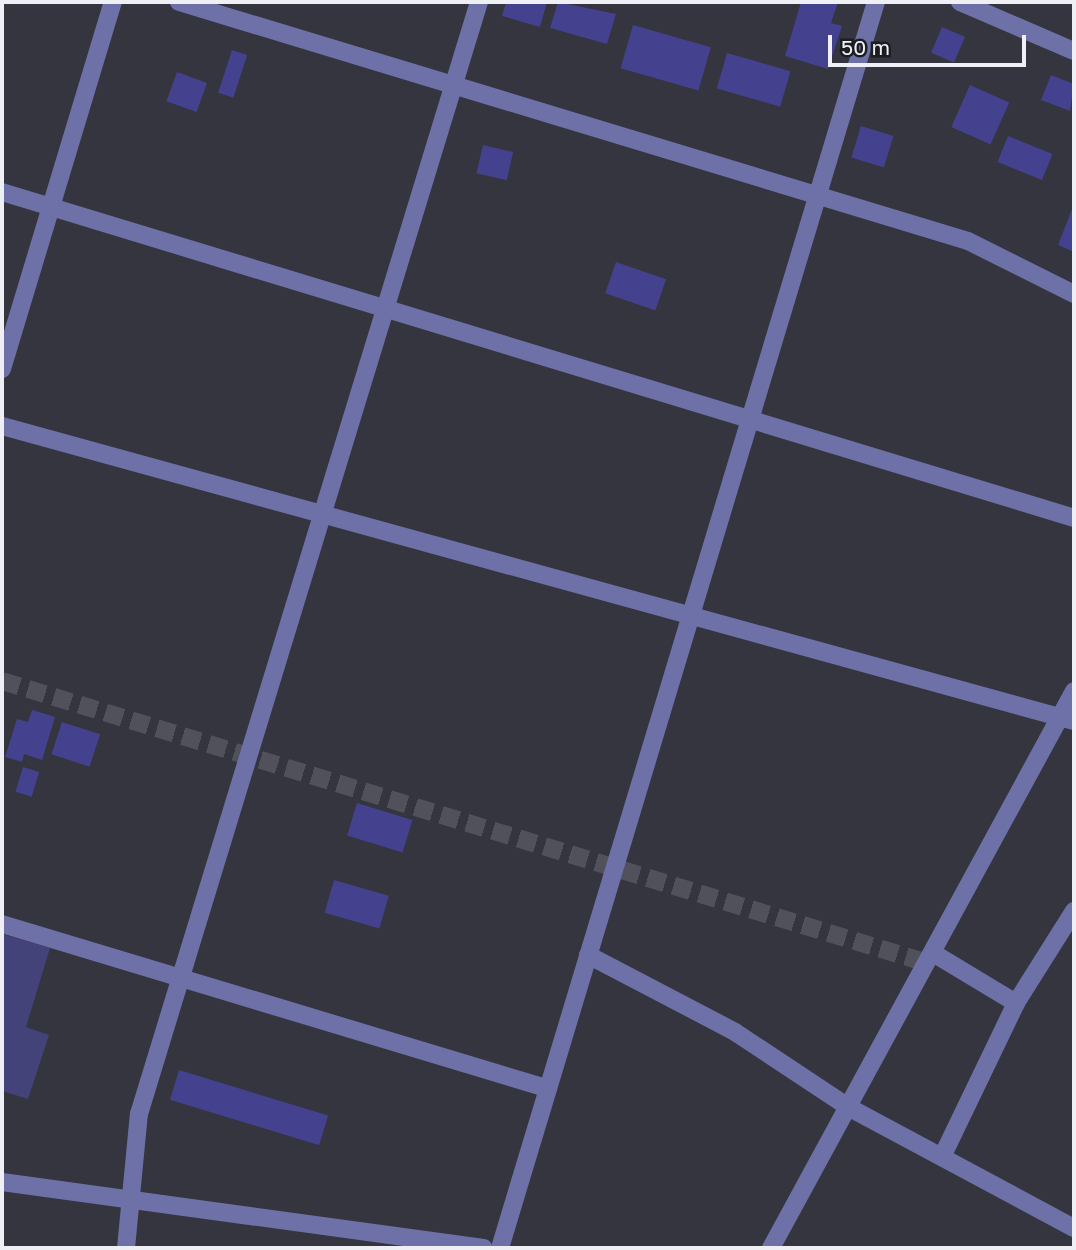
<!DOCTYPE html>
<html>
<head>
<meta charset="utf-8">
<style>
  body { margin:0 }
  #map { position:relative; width:1076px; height:1250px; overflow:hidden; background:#34353e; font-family:"Golos Text",sans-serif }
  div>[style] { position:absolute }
  .green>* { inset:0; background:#43437a }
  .building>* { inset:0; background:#44418f; transform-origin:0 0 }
  .minor-tunnel>* { height:18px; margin-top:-9px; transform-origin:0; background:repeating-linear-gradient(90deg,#50515a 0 18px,transparent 0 27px) }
  .minor>* { height:18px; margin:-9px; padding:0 9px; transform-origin:9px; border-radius:9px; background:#6e71a7 }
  span { translate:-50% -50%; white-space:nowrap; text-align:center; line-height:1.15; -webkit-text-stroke:7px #1c1d21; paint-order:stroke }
  .frame { position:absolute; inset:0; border:4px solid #eff0f6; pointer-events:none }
  .scale { position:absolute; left:828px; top:35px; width:198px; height:32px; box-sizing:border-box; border:4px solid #eff0f6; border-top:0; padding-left:9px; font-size:21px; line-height:24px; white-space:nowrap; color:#eff0f6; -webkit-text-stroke:5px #1c1d21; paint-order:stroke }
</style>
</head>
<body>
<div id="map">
  <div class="green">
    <div style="clip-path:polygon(2px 934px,50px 948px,26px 1027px,49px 1035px,28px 1099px,2px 1091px)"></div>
  </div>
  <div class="building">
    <div style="clip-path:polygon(506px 2px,547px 2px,540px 27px,502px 16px)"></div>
    <div style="clip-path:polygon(558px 2px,616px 14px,607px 44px,550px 28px)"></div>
    <div style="clip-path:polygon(801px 2px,838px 2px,831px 23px,842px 26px,828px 69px,785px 56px)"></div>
    <div style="left:633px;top:25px;width:81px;height:45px;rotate:16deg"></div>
    <div style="left:942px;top:27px;width:25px;height:28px;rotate:23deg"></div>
    <div style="left:232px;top:50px;width:16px;height:45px;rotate:18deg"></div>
    <div style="left:727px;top:53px;width:66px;height:37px;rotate:16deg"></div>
    <div style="left:177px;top:72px;width:32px;height:31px;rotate:20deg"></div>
    <div style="clip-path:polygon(1051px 75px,1074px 84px,1070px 111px,1041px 100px)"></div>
    <div style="left:970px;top:85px;width:43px;height:46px;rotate:24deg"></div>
    <div style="left:861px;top:126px;width:34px;height:33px;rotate:17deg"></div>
    <div style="left:1008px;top:136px;width:48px;height:28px;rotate:22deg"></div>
    <div style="left:483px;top:145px;width:31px;height:29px;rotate:13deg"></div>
    <div style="clip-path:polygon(1074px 204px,1074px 252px,1058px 245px)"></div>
    <div style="left:616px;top:262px;width:53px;height:33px;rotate:19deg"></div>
    <div style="clip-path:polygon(32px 710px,55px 717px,42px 760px,24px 754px,22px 762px,5px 757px,17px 719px,28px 722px)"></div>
    <div style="left:62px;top:722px;width:40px;height:34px;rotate:18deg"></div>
    <div style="left:23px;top:767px;width:17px;height:26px;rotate:17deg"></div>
    <div style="left:357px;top:803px;width:58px;height:34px;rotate:17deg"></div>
    <div style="left:334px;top:880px;width:57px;height:34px;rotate:16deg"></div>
    <div style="left:179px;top:1070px;width:156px;height:31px;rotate:17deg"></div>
  </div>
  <div class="minor-tunnel">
    <div style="left:2px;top:681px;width:967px;rotate:16.95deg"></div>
  </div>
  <div class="minor">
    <div style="left:179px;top:2px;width:824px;rotate:16.85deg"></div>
    <div style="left:968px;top:241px;width:119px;rotate:26.6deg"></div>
    <div style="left:960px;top:2px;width:124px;rotate:23.3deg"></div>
    <div style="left:2px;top:192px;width:1120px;rotate:16.91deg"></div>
    <div style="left:2px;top:369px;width:383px;rotate:-73.2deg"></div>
    <div style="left:2px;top:426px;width:1112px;rotate:15.39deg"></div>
    <div style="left:2px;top:924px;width:568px;rotate:16.78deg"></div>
    <div style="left:933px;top:953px;width:97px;rotate:31.1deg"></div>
    <div style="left:588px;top:955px;width:166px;rotate:27.6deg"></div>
    <div style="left:735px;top:1032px;width:138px;rotate:33.5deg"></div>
    <div style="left:850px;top:1108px;width:254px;rotate:28.2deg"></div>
    <div style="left:942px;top:1157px;width:171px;rotate:-64.3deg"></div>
    <div style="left:1016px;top:1003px;width:109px;rotate:-57.8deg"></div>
    <div style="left:2px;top:1182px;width:486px;rotate:7.8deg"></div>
    <div style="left:126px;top:1248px;width:135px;rotate:-84.5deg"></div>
    <div style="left:139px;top:1114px;width:1163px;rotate:-73deg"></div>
    <div style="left:500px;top:1248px;width:1301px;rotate:-73.21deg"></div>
    <div style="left:771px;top:1248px;width:634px;rotate:-61.45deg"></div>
  </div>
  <div class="frame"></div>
  <div class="scale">50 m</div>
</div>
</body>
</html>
